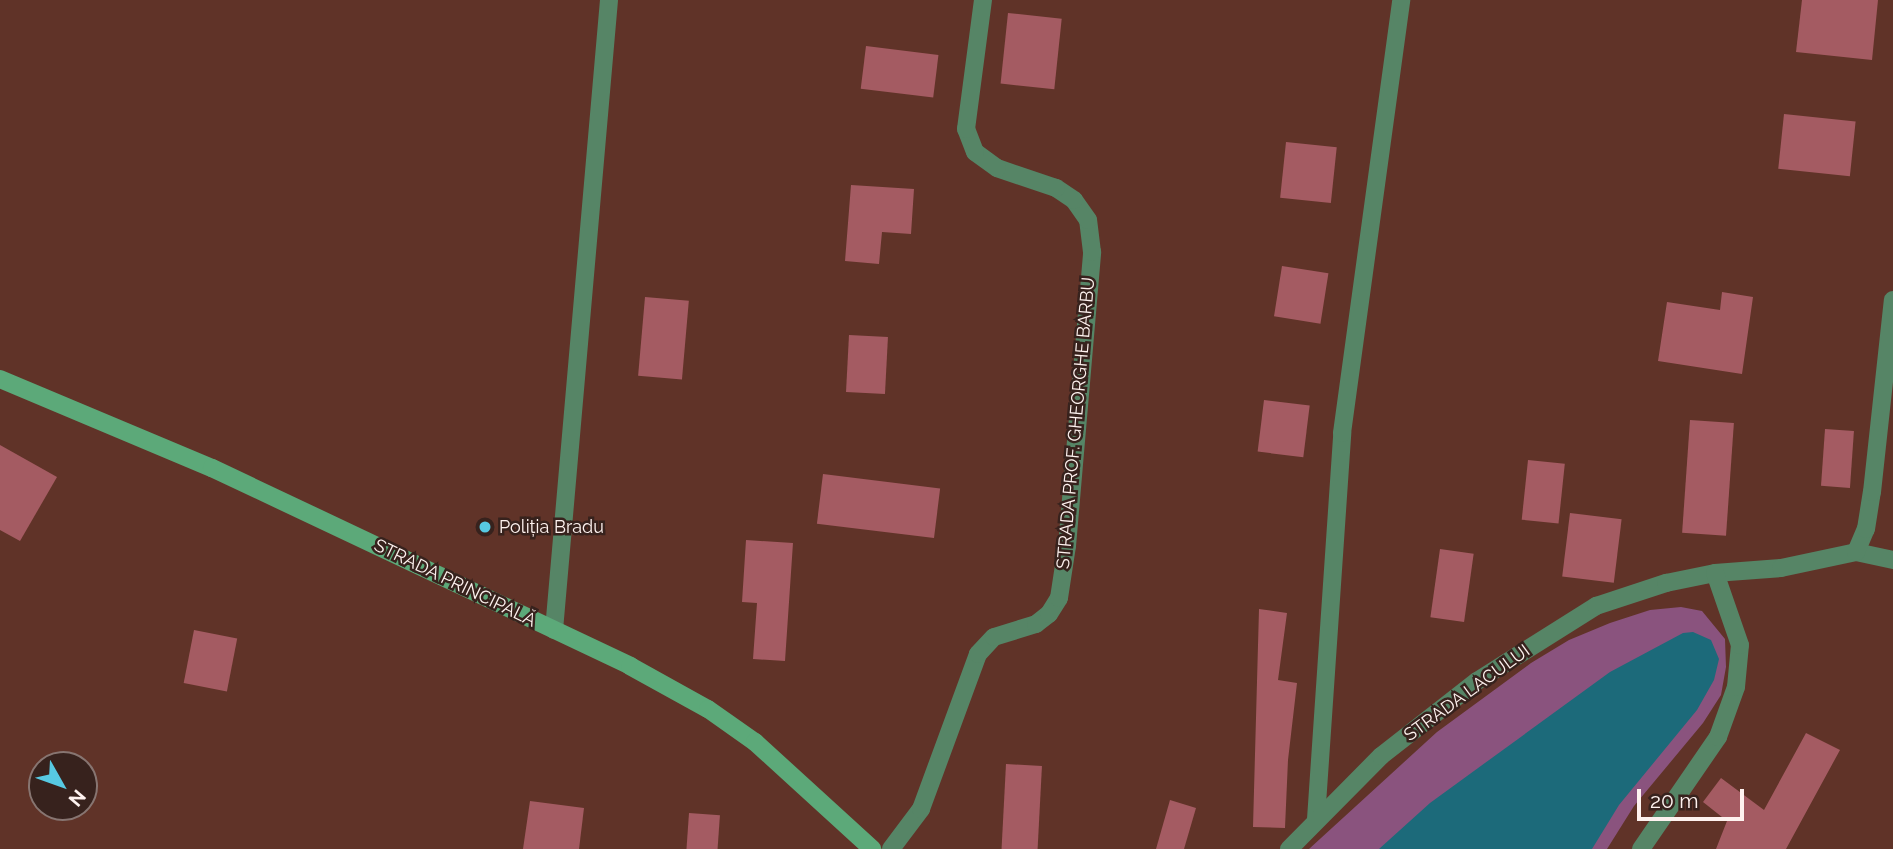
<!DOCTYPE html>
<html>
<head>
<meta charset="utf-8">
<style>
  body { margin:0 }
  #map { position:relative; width:1893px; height:849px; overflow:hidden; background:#603328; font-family:Raleway,sans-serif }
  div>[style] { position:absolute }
  .green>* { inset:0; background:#8a537e }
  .water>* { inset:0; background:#1c6a7a }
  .building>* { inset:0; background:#a45b62; transform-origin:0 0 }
  .lane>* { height:18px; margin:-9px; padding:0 9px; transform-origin:9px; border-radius:9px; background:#568566 }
  .street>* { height:18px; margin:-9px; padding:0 9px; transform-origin:9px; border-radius:9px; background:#568566 }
  .secondary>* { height:18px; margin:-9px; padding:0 9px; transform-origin:9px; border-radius:9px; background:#5ca979 }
  .dots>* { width:19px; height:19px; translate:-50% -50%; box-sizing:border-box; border:4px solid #37221d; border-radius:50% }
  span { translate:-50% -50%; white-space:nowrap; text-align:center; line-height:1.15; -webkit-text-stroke:5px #37221d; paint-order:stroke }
  .street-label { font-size:18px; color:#fef2ef }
  .poi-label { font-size:18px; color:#fef2ef }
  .left { translate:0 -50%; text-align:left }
  .north { position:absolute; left:28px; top:751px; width:70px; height:70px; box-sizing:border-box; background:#37221d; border:2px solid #877571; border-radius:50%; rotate:130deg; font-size:19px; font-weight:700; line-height:28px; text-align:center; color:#fef2ef }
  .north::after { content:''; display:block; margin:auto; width:24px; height:32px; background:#57c9e2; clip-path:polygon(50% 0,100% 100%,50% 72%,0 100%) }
  .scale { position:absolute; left:1637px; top:789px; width:107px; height:32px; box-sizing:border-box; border:4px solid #fef2ef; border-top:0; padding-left:9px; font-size:21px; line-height:24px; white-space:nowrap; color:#fef2ef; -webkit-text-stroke:5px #37221d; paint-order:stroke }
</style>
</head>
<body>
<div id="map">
  <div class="green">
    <div style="clip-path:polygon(1681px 607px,1702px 611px,1725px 639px,1726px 667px,1721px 695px,1703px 723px,1634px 806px,1607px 849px,1309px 849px,1437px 732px,1531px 663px,1569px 640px,1610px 623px,1650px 610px)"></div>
  </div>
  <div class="water">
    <div style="clip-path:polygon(1693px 632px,1711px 640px,1719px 659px,1714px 680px,1697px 710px,1619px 805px,1592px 849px,1379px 849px,1430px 803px,1610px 672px,1683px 633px)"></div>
  </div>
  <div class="building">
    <div style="clip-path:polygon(1802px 0,1878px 0,1872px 60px,1796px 52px)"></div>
    <div style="left:1008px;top:13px;width:54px;height:71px;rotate:6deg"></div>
    <div style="left:866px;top:46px;width:73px;height:43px;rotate:7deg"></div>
    <div style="left:1784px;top:114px;width:72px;height:55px;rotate:6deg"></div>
    <div style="left:1286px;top:142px;width:51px;height:56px;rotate:6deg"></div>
    <div style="clip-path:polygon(851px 185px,914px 189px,911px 234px,882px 232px,879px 264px,845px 261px)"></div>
    <div style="left:1282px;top:266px;width:47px;height:51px;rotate:9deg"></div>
    <div style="clip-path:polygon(1722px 292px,1753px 297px,1742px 374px,1658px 361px,1667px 302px,1720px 310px)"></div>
    <div style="left:645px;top:297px;width:44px;height:79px;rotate:5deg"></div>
    <div style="left:849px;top:335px;width:39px;height:57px;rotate:3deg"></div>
    <div style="left:1264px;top:400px;width:46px;height:52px;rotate:7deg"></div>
    <div style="left:1690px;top:420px;width:44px;height:113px;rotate:4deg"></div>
    <div style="left:1825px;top:429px;width:29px;height:57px;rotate:4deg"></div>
    <div style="clip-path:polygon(0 445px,57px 477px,20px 541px,0 530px)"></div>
    <div style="left:1528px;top:460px;width:37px;height:60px;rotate:6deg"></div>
    <div style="left:823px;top:474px;width:118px;height:50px;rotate:7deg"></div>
    <div style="left:1570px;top:513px;width:52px;height:64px;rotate:7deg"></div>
    <div style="clip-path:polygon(746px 540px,793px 543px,785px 661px,753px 659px,757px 603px,742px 602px)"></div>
    <div style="left:1440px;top:549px;width:34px;height:69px;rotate:8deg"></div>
    <div style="clip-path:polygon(1259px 609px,1287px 613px,1278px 680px,1297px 683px,1288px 760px,1285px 828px,1253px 827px)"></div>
    <div style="left:194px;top:630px;width:44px;height:54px;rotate:11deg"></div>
    <div style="clip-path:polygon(1806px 733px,1840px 750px,1786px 849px,1716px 849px,1727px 821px,1703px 802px,1721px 778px,1764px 810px)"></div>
    <div style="left:1006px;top:764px;width:36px;height:85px;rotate:3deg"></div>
    <div style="clip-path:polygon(1170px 800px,1196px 808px,1184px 849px,1156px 849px)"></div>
    <div style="clip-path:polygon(530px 801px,584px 808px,579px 849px,523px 849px)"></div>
    <div style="left:689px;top:813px;width:31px;height:36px;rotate:4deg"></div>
  </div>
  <div class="lane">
    <div style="left:554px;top:630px;width:632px;rotate:-85.01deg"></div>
  </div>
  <div class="street">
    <div style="left:1856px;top:552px;width:38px;rotate:12deg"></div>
    <div style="left:1316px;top:819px;width:387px;rotate:-86.1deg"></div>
    <div style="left:1342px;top:433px;width:437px;rotate:-82.2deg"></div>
    <div style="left:891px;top:849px;width:50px;rotate:-53.1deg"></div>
    <div style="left:921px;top:809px;width:165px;rotate:-69.8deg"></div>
    <div style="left:978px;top:654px;width:23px;rotate:-47deg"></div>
    <div style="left:994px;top:637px;width:44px;rotate:-17.2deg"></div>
    <div style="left:1036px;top:624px;width:16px;rotate:-38deg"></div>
    <div style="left:1049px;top:614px;width:19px;rotate:-58deg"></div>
    <div style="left:1059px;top:598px;width:53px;rotate:-81.3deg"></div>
    <div style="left:1067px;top:546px;width:295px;rotate:-85.1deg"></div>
    <div style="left:1092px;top:252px;width:32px;rotate:-97deg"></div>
    <div style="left:1088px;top:220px;width:24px;rotate:-125deg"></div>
    <div style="left:1074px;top:200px;width:22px;rotate:-146deg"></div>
    <div style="left:1056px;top:188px;width:62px;rotate:-161.3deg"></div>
    <div style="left:997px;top:168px;width:27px;rotate:-144deg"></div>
    <div style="left:975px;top:152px;width:25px;rotate:-111deg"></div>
    <div style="left:966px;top:129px;width:130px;rotate:-82.5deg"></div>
    <div style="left:1289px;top:849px;width:131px;rotate:-45.3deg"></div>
    <div style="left:1381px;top:756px;width:122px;rotate:-38deg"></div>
    <div style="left:1477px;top:681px;width:141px;rotate:-32.2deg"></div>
    <div style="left:1596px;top:606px;width:74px;rotate:-18.2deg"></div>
    <div style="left:1666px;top:583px;width:50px;rotate:-11.5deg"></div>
    <div style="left:1715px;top:573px;width:66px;rotate:-4.3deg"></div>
    <div style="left:1781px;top:568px;width:77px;rotate:-12deg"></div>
    <div style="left:1856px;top:552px;width:25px;rotate:-67deg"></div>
    <div style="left:1866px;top:529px;width:37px;rotate:-81deg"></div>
    <div style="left:1872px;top:492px;width:193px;rotate:-83.8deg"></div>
    <div style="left:1641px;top:849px;width:136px;rotate:-55.5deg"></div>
    <div style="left:1718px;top:737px;width:53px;rotate:-70.2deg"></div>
    <div style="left:1736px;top:687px;width:42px;rotate:-84.6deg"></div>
    <div style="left:1740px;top:645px;width:76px;rotate:-109.1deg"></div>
  </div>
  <div class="secondary">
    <div style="left:0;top:379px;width:230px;rotate:22.8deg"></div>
    <div style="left:212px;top:468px;width:463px;rotate:25.3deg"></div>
    <div style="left:630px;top:666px;width:89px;rotate:28.9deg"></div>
    <div style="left:708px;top:709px;width:57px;rotate:35.1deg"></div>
    <div style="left:755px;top:742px;width:159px;rotate:42.4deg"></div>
  </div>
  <div class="dots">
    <div style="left:485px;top:527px;background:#57c9e2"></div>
  </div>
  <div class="street-label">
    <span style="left:1076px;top:423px;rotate:-85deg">STRADA PROF. GHEORGHE BARBU</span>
    <span style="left:455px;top:583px;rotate:26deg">STRADA PRINCIPALĂ</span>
    <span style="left:1467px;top:693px;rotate:-36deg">STRADA LACULUI</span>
  </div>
  <div class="poi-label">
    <span class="left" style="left:499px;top:527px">Poliția Bradu</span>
  </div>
  <div class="north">N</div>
  <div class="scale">20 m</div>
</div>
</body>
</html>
